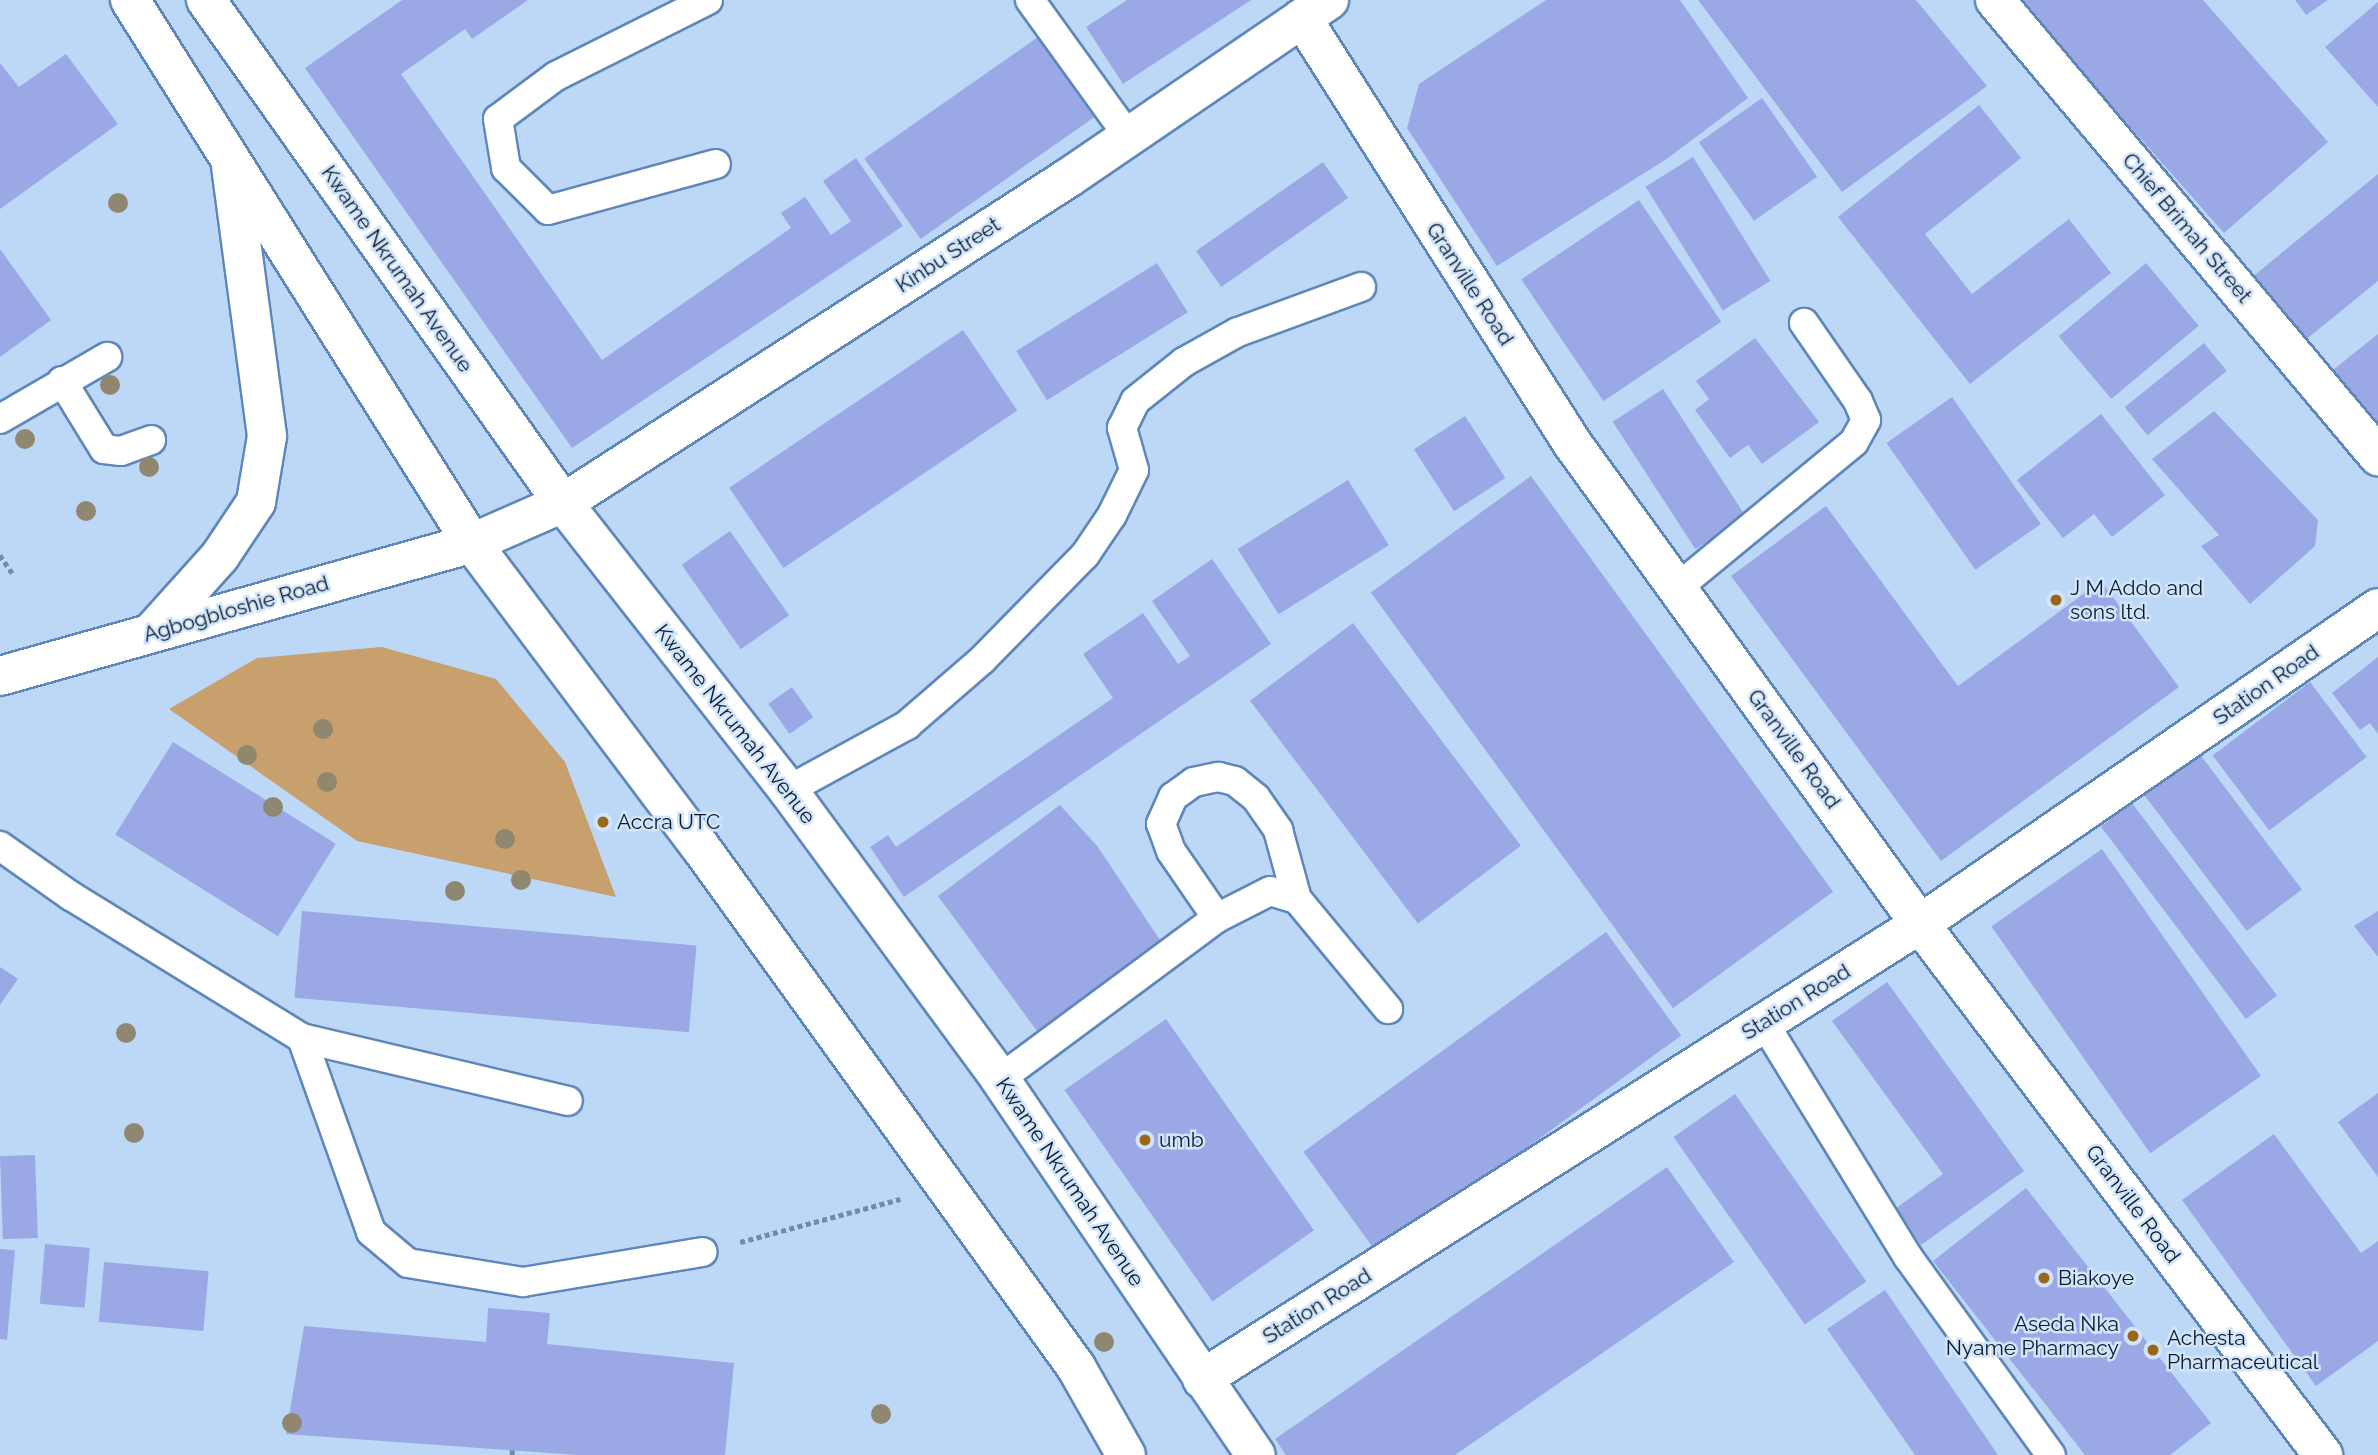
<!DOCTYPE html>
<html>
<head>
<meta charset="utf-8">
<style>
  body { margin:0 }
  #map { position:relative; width:2378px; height:1455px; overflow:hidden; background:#bdd8f7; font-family:Raleway,sans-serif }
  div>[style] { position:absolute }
  .green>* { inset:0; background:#c7a06e }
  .building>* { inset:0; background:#9aa9e5; transform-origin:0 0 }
  .path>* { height:4.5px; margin-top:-2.25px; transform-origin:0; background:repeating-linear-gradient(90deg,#748ba5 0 5px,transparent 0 8.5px) }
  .roads { filter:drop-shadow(2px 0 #5f88b9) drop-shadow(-2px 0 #5f88b9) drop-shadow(0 2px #5f88b9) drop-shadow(0 -2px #5f88b9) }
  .lane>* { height:28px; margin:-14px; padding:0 14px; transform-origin:14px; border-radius:14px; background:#fff }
  .street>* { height:38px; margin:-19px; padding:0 19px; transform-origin:19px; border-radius:19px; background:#fff }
  .secondary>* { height:38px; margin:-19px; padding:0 19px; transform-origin:19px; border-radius:19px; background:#fff }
  .trees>* { width:20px; height:20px; margin:-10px; border-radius:50%; background:#908771 }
  .dots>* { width:19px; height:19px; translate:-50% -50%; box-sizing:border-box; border:4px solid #d2e4f9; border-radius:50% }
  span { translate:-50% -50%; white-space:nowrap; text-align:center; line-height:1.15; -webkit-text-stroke:5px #d2e4f9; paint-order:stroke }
  .street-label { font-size:21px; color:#0b1b2e }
  .poi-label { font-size:21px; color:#0b1b2e }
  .left { translate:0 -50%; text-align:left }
  .right { translate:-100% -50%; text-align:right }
</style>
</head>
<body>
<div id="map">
  <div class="green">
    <div style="clip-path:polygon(382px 647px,496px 679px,565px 762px,616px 897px,357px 841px,169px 709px,257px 658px)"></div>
  </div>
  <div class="building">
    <div style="clip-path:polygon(402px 0,528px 0,472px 39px,465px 29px,401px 74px,602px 360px,791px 228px,781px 213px,805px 197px,831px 235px,851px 221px,823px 181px,856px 158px,903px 226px,572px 448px,305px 68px)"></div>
    <div style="clip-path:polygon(1127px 0,1251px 0,1123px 84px,1086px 27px)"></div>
    <div style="clip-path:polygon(1546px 0,1680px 0,1748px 98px,1668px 158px,1497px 266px,1407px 128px,1419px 84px)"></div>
    <div style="clip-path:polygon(1698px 0,1916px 0,1987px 86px,1842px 192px)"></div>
    <div style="clip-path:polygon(2018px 0,2203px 0,2328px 142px,2224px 233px)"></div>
    <div style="clip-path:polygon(2295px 0,2328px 0,2306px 15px)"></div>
    <div style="clip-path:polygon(2378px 2px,2378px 107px,2325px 47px)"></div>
    <div style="left:1038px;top:37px;width:98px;height:212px;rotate:55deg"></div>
    <div style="clip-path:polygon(66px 54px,118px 124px,0 209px,0 63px,19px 87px)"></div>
    <div style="left:1762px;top:98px;width:96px;height:77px;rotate:55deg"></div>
    <div style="clip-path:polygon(1979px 105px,2021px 158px,1925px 234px,1972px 294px,2069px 219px,2111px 273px,1970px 384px,1838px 217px)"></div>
    <div style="left:1693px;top:157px;width:146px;height:56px;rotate:58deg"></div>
    <div style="left:1323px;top:162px;width:44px;height:155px;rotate:55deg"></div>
    <div style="clip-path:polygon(2378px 174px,2378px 281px,2303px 342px,2251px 278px)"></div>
    <div style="left:1639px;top:200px;width:147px;height:142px;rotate:56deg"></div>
    <div style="clip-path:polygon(0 249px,51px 320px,0 357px)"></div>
    <div style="left:1157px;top:263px;width:58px;height:166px;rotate:58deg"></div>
    <div style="left:2146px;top:263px;width:82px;height:114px;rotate:50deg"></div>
    <div style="left:963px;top:330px;width:97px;height:282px;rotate:56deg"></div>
    <div style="clip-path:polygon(2378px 334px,2378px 431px,2333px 370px)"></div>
    <div style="clip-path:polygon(1755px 338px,1819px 422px,1762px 464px,1748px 445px,1730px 458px,1695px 410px,1709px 399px,1696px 381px)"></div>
    <div style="left:2204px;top:343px;width:36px;height:102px;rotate:51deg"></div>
    <div style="left:1663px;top:389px;width:152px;height:60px;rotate:57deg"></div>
    <div style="left:1952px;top:397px;width:155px;height:80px;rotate:55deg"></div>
    <div style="clip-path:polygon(2214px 411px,2318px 520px,2315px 546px,2250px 604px,2201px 546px,2219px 535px,2152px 459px)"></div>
    <div style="clip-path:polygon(2101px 414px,2165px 495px,2112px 537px,2094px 514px,2063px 538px,2017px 480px)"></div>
    <div style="left:1465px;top:416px;width:74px;height:61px;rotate:57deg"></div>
    <div style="left:1531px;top:476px;width:514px;height:198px;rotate:54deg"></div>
    <div style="left:1348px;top:480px;width:77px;height:130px;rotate:58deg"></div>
    <div style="clip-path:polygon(1826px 506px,1958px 686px,2101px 581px,2179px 687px,1941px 861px,1731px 576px)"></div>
    <div style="left:730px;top:531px;width:103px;height:59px;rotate:55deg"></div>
    <div style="clip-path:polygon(1212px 559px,1271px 644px,904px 897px,870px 847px,888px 835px,896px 847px,1113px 698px,1083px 654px,1143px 613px,1178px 664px,1190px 656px,1152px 601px)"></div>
    <div style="left:1353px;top:623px;width:279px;height:129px;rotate:53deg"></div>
    <div style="clip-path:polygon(2378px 657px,2378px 734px,2370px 723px,2360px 730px,2332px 693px)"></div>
    <div style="left:2310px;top:682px;width:94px;height:122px;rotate:53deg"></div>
    <div style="left:792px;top:687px;width:37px;height:29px;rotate:55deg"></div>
    <div style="left:173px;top:742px;width:192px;height:109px;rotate:32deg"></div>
    <div style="left:2199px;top:753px;width:171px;height:69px;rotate:53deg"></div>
    <div style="left:2132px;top:803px;width:241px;height:39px;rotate:53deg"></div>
    <div style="clip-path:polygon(1060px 805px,1098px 847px,1160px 940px,1037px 1031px,938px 896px)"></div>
    <div style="left:2102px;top:849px;width:277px;height:135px;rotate:55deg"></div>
    <div style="left:302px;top:911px;width:396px;height:87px;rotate:5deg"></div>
    <div style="clip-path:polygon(2378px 911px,2378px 957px,2354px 926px)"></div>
    <div style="left:1606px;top:932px;width:128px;height:374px;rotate:54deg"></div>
    <div style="clip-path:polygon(0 967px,18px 979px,0 1005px)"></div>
    <div style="clip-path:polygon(1887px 982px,2024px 1171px,1921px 1245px,1895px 1209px,1943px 1174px,1832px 1021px)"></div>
    <div style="left:1166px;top:1019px;width:258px;height:124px;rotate:55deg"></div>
    <div style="clip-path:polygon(2378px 1093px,2378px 1177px,2338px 1122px)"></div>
    <div style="left:1735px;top:1094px;width:229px;height:75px;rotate:55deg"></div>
    <div style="clip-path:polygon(2274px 1134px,2361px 1253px,2378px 1241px,2378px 1341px,2316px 1386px,2182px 1200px)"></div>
    <div style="left:35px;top:1155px;width:83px;height:35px;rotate:88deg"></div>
    <div style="clip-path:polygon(1667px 1167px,1734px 1262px,1455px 1455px,1286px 1455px,1275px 1439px)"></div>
    <div style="clip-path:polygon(2026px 1188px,2211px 1423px,2170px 1455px,2085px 1455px,1933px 1261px)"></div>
    <div style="left:45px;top:1244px;width:45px;height:60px;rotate:5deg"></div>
    <div style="clip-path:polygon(0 1249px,15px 1250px,7px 1340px,0 1339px)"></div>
    <div style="left:104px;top:1262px;width:105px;height:60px;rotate:5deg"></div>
    <div style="clip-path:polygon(1885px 1290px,1998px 1455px,1915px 1455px,1827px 1329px)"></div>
    <div style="clip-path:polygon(488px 1308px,550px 1313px,547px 1344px,734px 1363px,725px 1455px,577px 1455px,286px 1434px,304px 1326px,486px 1342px)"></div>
  </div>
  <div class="path">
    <div style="left:0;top:555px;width:22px;rotate:56deg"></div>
    <div style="left:740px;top:1242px;width:166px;rotate:-15deg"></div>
    <div style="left:512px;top:1455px;width:5px;rotate:-90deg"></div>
  </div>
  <div class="roads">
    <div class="lane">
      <div style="left:708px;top:0;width:170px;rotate:153.4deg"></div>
      <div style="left:556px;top:76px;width:72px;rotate:143.4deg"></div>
      <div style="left:498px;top:119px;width:50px;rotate:80.7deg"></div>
      <div style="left:506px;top:168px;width:59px;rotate:45deg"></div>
      <div style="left:548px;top:210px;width:174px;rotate:-15.3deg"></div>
      <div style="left:1030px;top:0;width:168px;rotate:54.2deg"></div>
      <div style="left:62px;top:381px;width:80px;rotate:58.3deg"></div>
      <div style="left:104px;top:449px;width:17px;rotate:7deg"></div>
      <div style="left:121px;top:451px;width:32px;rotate:-20deg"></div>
      <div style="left:0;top:419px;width:124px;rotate:-30.1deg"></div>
      <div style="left:1677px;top:588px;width:229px;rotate:-39.5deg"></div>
      <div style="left:1854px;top:442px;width:25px;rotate:-61deg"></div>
      <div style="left:1866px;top:420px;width:21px;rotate:-113deg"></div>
      <div style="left:1858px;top:401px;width:95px;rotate:-124.7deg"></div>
      <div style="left:788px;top:790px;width:136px;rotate:-28.6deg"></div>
      <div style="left:907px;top:725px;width:99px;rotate:-40.9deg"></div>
      <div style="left:982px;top:660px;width:147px;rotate:-45.6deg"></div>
      <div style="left:1085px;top:555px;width:48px;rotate:-56deg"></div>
      <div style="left:1112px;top:515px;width:50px;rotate:-63.9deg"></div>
      <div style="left:1134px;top:470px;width:44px;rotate:-105.9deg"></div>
      <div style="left:1122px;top:428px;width:30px;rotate:-64deg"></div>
      <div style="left:1135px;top:401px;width:63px;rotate:-38.5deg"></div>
      <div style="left:1184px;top:362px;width:62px;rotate:-29.1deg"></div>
      <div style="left:1238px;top:332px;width:131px;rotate:-20.1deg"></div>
      <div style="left:0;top:846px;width:87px;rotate:35.2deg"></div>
      <div style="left:71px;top:896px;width:271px;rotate:31.6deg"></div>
      <div style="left:302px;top:1038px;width:273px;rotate:13.3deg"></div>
      <div style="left:1217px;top:918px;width:81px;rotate:-124.5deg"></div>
      <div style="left:1171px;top:851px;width:29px;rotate:-110deg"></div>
      <div style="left:1161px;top:824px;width:30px;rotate:-66deg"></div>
      <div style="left:1173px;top:797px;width:26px;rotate:-36deg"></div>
      <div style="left:1194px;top:782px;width:25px;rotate:-12deg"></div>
      <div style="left:1218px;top:777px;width:17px;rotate:13deg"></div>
      <div style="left:1235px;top:781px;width:27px;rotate:39deg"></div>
      <div style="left:1256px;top:798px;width:39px;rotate:55deg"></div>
      <div style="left:1278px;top:830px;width:72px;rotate:74.6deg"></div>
      <div style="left:1764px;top:1023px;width:275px;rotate:58.4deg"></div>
      <div style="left:1908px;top:1257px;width:244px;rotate:54.2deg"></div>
      <div style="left:302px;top:1038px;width:206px;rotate:70.4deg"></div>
      <div style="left:371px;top:1232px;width:48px;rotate:40deg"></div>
      <div style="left:408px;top:1263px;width:117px;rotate:9.4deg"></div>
      <div style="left:523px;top:1282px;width:182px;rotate:-9.5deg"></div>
      <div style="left:1000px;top:1079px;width:270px;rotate:-36.6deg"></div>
      <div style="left:1217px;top:918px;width:59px;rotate:-27deg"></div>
      <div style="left:1270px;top:891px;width:28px;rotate:17deg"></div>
      <div style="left:1297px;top:899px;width:143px;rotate:50.4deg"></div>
    </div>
    <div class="street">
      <div style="left:1995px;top:0;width:596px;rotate:49.97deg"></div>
      <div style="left:1302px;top:18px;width:504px;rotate:57.57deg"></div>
      <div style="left:1572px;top:443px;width:594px;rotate:54.11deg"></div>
      <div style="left:1920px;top:924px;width:667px;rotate:52.8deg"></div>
      <div style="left:0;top:676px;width:490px;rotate:-15.7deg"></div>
      <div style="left:1202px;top:1379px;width:850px;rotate:-32.36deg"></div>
      <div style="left:1920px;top:924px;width:556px;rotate:-34.6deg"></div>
    </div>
    <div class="secondary">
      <div style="left:130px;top:0;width:642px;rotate:57.8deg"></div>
      <div style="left:472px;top:543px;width:378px;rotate:53.1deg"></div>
      <div style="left:699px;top:845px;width:644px;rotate:54.16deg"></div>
      <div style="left:1076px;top:1367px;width:101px;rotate:60.4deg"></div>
      <div style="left:206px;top:0;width:617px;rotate:54.64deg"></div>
      <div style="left:563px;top:503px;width:365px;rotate:51.9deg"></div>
      <div style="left:788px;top:790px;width:358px;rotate:53.7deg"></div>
      <div style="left:1000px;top:1079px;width:455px;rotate:55.8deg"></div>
      <div style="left:472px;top:543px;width:99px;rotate:-23.7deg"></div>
      <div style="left:563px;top:503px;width:601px;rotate:-32.76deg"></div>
      <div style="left:1068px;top:178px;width:316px;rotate:-34.3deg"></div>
      <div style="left:151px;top:633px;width:103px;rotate:-48.1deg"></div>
      <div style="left:220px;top:556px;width:65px;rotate:-56.3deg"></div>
      <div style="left:256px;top:502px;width:67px;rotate:-80.5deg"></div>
      <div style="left:267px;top:436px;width:271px;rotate:-97.6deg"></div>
    </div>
  </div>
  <div class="trees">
    <div style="left:118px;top:203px"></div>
    <div style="left:110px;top:385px"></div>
    <div style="left:25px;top:439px"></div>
    <div style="left:149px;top:467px"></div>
    <div style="left:86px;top:511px"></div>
    <div style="left:323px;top:729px"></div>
    <div style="left:247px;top:755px"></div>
    <div style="left:327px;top:782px"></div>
    <div style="left:273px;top:807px"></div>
    <div style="left:505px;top:839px"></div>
    <div style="left:521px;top:880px"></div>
    <div style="left:455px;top:891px"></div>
    <div style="left:126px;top:1033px"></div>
    <div style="left:134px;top:1133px"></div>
    <div style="left:1104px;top:1342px"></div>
    <div style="left:881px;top:1414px"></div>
    <div style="left:292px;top:1423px"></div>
  </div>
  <div class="dots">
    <div style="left:2056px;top:600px;background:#98671a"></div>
    <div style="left:603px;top:822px;background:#98671a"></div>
    <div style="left:1145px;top:1140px;background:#98671a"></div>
    <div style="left:2044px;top:1278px;background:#98671a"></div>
    <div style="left:2133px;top:1336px;background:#98671a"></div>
    <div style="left:2153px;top:1350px;background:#98671a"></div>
  </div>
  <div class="street-label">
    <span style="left:2187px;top:228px;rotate:50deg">Chief Brimah Street</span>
    <span style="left:948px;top:255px;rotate:-33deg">Kinbu Street</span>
    <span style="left:397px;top:269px;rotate:55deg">Kwame Nkrumah Avenue</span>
    <span style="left:1470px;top:284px;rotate:57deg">Granville Road</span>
    <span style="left:236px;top:609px;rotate:-16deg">Agbogbloshie Road</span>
    <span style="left:2266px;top:685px;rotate:-35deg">Station Road</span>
    <span style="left:735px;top:724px;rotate:52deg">Kwame Nkrumah Avenue</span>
    <span style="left:1794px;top:749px;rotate:54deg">Granville Road</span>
    <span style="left:1796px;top:1002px;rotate:-32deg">Station Road</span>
    <span style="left:1070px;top:1182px;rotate:56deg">Kwame Nkrumah Avenue</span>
    <span style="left:2133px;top:1204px;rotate:53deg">Granville Road</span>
    <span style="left:1317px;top:1306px;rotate:-32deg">Station Road</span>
  </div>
  <div class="poi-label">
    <span class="left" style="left:2070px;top:600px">J M Addo and<br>sons ltd.</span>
    <span class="left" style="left:617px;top:822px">Accra UTC</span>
    <span class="left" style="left:1159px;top:1140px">umb</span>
    <span class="left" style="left:2058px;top:1278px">Biakoye</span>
    <span class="right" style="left:2119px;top:1336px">Aseda Nka<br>Nyame Pharmacy</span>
    <span class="left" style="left:2167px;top:1350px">Achesta<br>Pharmaceutical</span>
  </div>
</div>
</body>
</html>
